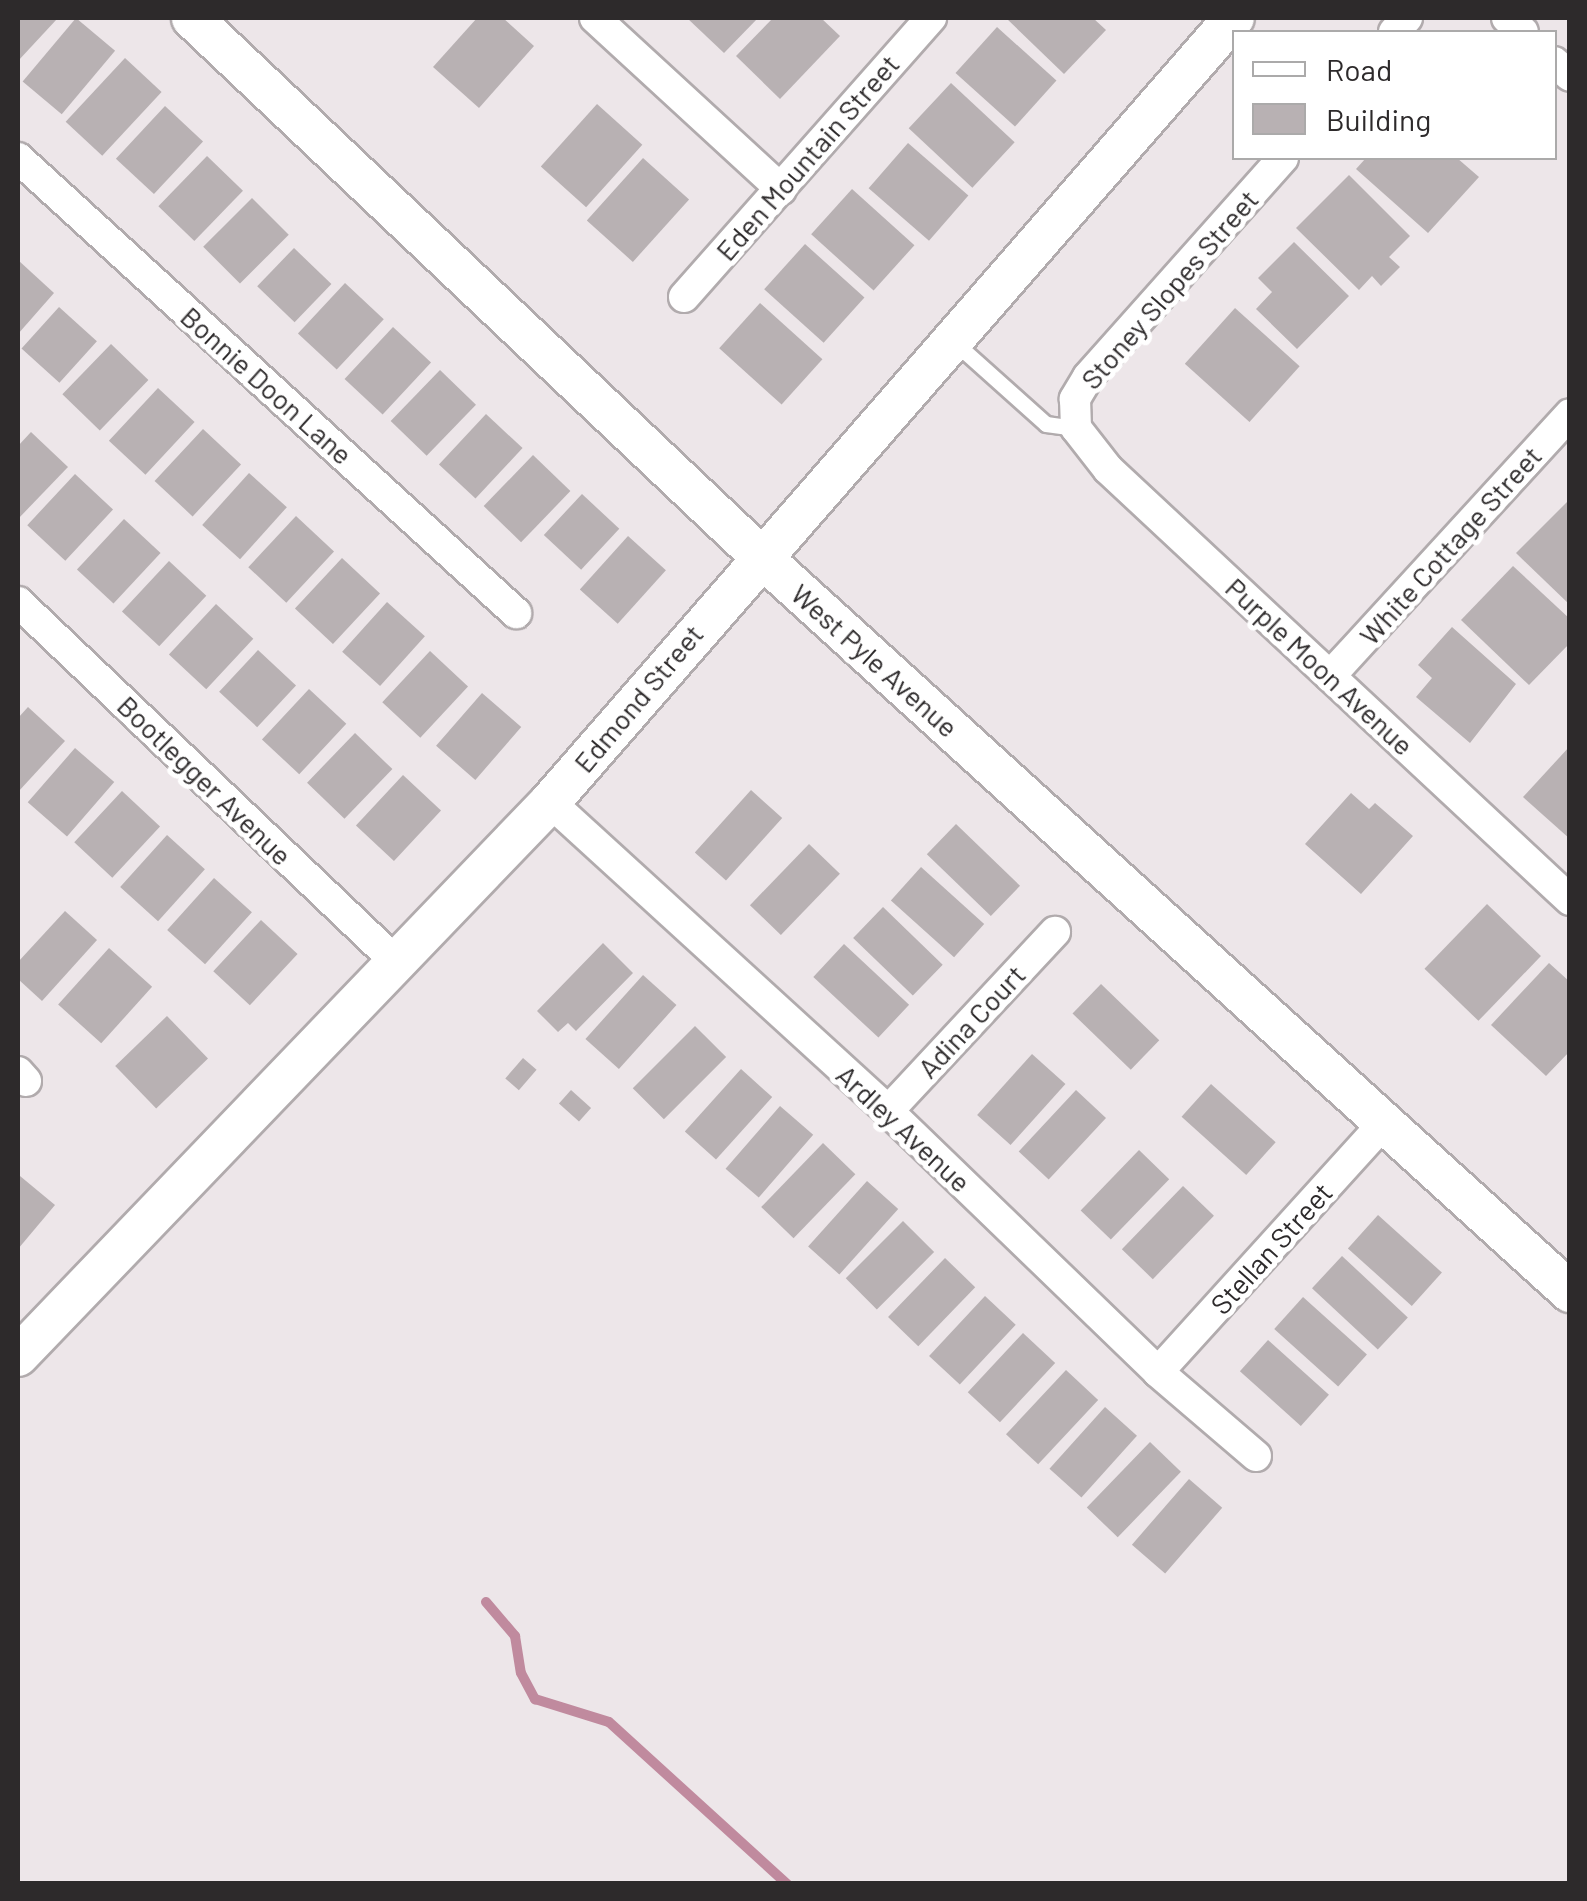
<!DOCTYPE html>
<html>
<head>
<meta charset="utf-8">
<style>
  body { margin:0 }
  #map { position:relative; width:1587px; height:1901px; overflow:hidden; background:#ede6e9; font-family:Barlow,sans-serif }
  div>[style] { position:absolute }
  .stream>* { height:10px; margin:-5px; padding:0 5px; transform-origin:5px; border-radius:5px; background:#c08a9e }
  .building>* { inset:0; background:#b8b1b3; transform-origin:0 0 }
  .roads { filter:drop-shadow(2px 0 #b1abad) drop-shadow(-2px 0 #b1abad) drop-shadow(0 2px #b1abad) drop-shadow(0 -2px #b1abad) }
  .lane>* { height:15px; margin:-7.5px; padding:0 7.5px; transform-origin:7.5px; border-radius:7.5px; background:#fff }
  .street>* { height:30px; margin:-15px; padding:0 15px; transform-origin:15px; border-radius:15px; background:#fff }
  .secondary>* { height:40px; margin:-20px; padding:0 20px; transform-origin:20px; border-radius:20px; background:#fff }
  span { translate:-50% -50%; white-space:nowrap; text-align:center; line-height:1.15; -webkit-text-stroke:10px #fff; paint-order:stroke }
  .street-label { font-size:28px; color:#2d2a2b }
  .frame { position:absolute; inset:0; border:20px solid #2d2a2b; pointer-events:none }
  .legend { position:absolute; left:1232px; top:30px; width:325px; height:130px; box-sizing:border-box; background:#fff; border:2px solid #abaaaa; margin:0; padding:12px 18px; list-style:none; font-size:30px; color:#2d2a2b }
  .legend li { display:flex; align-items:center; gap:20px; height:50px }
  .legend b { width:50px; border:2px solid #abaaaa }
</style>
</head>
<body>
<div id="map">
  <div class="stream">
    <div style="left:486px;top:1602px;width:45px;rotate:49.5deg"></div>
    <div style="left:515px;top:1636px;width:37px;rotate:81deg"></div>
    <div style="left:521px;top:1673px;width:30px;rotate:62deg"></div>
    <div style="left:535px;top:1699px;width:77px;rotate:17.3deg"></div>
    <div style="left:609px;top:1722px;width:241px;rotate:42.3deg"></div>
  </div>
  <div class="building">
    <div style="clip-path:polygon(18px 18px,57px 19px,18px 61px)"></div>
    <div style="left:76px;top:18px;width:51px;height:83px;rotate:40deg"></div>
    <div style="clip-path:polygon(477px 18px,503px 18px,534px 46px,479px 108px,433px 67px)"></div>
    <div style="clip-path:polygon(687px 18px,758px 18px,724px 53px)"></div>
    <div style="clip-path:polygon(773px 18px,821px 18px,840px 36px,780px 99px,736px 56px)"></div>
    <div style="clip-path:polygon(1006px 18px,1093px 18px,1106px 30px,1064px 74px)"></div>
    <div style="left:997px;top:27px;width:80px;height:62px;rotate:42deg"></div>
    <div style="left:125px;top:58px;width:50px;height:87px;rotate:43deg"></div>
    <div style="left:951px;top:83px;width:87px;height:62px;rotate:43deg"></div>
    <div style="left:597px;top:104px;width:61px;height:84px;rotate:42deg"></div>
    <div style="left:165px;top:106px;width:52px;height:72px;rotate:43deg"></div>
    <div style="left:908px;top:143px;width:80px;height:60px;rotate:41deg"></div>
    <div style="left:207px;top:156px;width:50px;height:70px;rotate:44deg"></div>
    <div style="left:643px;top:158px;width:62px;height:84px;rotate:42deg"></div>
    <div style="clip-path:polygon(1366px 158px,1457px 158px,1479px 177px,1428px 233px,1356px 169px)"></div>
    <div style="clip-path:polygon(1349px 175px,1410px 236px,1389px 257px,1400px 267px,1381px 286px,1372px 276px,1359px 290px,1296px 228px)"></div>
    <div style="left:852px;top:189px;width:84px;height:61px;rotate:42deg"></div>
    <div style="left:252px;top:198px;width:52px;height:69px;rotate:45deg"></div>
    <div style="clip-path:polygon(1294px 242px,1349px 296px,1297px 349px,1256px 309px,1272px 292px,1258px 278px)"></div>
    <div style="left:805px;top:244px;width:80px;height:61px;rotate:42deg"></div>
    <div style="left:294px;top:248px;width:52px;height:53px;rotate:44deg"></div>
    <div style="clip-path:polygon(18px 260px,54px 293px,18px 334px)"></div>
    <div style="left:345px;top:283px;width:53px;height:69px;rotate:43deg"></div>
    <div style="left:760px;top:303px;width:84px;height:61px;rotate:42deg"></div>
    <div style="left:59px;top:307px;width:51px;height:56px;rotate:42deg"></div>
    <div style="left:1235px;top:308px;width:87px;height:75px;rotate:42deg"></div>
    <div style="left:393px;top:327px;width:52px;height:71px;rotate:43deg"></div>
    <div style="left:111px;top:344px;width:52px;height:70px;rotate:44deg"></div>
    <div style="left:440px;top:370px;width:50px;height:71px;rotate:44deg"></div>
    <div style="left:158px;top:388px;width:50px;height:72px;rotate:43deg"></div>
    <div style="left:486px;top:414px;width:50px;height:69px;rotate:43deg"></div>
    <div style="left:203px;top:429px;width:52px;height:71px;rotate:43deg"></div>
    <div style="clip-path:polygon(31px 432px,68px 467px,18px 519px,18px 446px)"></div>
    <div style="left:533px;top:455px;width:52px;height:71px;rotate:44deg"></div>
    <div style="left:249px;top:473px;width:51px;height:70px;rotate:42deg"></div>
    <div style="left:75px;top:474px;width:52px;height:70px;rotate:43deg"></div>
    <div style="left:582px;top:494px;width:51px;height:56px;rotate:43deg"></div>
    <div style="clip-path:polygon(1570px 499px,1570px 605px,1516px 553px)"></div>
    <div style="left:296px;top:516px;width:52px;height:70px;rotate:43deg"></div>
    <div style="left:124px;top:519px;width:50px;height:69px;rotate:43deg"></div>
    <div style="left:628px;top:536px;width:51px;height:72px;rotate:42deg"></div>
    <div style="left:342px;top:558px;width:52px;height:69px;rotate:43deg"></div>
    <div style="left:169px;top:561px;width:51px;height:69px;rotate:43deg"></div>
    <div style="clip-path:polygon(1513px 566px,1570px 619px,1570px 643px,1529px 685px,1461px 620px)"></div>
    <div style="left:387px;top:602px;width:51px;height:67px;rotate:42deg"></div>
    <div style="left:216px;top:604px;width:51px;height:69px;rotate:43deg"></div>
    <div style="clip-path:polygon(1452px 627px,1516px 684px,1470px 743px,1416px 697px,1432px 678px,1418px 665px)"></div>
    <div style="left:258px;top:650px;width:52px;height:57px;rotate:43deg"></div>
    <div style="left:430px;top:651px;width:52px;height:70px;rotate:43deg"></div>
    <div style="left:309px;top:689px;width:51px;height:69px;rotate:43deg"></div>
    <div style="left:482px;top:693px;width:52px;height:70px;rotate:41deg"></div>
    <div style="clip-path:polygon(28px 707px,65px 741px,18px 792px,18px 718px)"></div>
    <div style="left:355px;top:733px;width:52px;height:69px;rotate:44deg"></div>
    <div style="clip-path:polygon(1570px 746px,1570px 839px,1523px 797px)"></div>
    <div style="left:75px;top:748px;width:52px;height:72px;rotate:41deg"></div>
    <div style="left:403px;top:775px;width:52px;height:69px;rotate:43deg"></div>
    <div style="left:751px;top:790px;width:42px;height:84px;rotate:42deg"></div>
    <div style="left:122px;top:791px;width:52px;height:70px;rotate:43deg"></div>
    <div style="clip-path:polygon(1351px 793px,1369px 809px,1375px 803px,1413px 836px,1361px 894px,1305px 844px)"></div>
    <div style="left:956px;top:824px;width:89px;height:42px;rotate:44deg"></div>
    <div style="left:167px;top:835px;width:51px;height:70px;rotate:42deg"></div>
    <div style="left:809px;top:844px;width:43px;height:85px;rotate:44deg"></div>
    <div style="left:921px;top:867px;width:85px;height:45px;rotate:42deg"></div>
    <div style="left:214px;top:878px;width:51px;height:70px;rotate:42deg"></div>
    <div style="left:1487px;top:904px;width:75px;height:90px;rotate:44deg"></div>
    <div style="left:883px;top:907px;width:83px;height:43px;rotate:44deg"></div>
    <div style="clip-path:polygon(65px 911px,97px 940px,42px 1001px,18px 979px,18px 962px)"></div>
    <div style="left:261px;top:920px;width:50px;height:70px;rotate:43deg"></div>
    <div style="clip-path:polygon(603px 943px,633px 973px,576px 1031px,568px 1023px,558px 1032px,537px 1011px)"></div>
    <div style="left:844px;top:944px;width:89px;height:45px;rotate:43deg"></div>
    <div style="left:109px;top:948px;width:58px;height:76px;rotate:42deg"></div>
    <div style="clip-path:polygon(1549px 963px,1570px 982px,1570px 1051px,1546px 1076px,1491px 1025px)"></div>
    <div style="left:643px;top:975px;width:45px;height:86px;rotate:42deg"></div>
    <div style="left:1101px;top:984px;width:81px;height:41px;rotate:44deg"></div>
    <div style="left:167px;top:1016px;width:59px;height:72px;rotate:46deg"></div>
    <div style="left:695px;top:1026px;width:44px;height:88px;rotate:45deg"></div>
    <div style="left:1032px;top:1054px;width:45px;height:82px;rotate:42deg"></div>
    <div style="left:523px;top:1058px;width:18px;height:27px;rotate:41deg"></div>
    <div style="left:741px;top:1069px;width:42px;height:84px;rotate:42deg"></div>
    <div style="left:1211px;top:1084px;width:87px;height:44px;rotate:42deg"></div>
    <div style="left:571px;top:1090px;width:27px;height:18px;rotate:42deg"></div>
    <div style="left:1076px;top:1090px;width:41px;height:84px;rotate:43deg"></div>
    <div style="left:780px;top:1106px;width:44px;height:83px;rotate:41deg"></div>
    <div style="left:823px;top:1143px;width:45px;height:89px;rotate:44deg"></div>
    <div style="left:1139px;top:1150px;width:42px;height:84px;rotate:44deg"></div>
    <div style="clip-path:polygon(20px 1176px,55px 1205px,18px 1249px,18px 1179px)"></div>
    <div style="left:867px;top:1181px;width:42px;height:88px;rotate:42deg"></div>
    <div style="left:1183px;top:1186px;width:43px;height:88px;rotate:44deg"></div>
    <div style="left:1378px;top:1215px;width:86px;height:45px;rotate:42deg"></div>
    <div style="left:903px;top:1221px;width:44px;height:81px;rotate:45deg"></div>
    <div style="left:1342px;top:1256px;width:90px;height:44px;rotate:43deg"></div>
    <div style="left:945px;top:1258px;width:42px;height:82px;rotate:44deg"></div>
    <div style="left:985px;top:1296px;width:42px;height:82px;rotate:43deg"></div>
    <div style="left:1303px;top:1297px;width:86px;height:43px;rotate:42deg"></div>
    <div style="left:1023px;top:1333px;width:44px;height:81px;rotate:43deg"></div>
    <div style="left:1268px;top:1340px;width:82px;height:42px;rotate:42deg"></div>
    <div style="left:1066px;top:1370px;width:44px;height:88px;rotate:43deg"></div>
    <div style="left:1105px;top:1407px;width:43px;height:83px;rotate:42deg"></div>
    <div style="left:1150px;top:1442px;width:43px;height:91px;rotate:44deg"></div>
    <div style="left:1189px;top:1479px;width:44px;height:87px;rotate:41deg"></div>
  </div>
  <div class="roads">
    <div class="lane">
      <div style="left:952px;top:340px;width:126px;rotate:41.8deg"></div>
      <div style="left:1046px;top:424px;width:30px;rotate:8deg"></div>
    </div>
    <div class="street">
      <div style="left:595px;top:18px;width:253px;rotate:42.6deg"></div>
      <div style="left:1507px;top:18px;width:21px;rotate:41deg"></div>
      <div style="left:1394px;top:32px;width:19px;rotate:-47deg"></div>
      <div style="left:1554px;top:62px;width:21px;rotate:41deg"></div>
      <div style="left:18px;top:158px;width:675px;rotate:42.42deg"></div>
      <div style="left:1283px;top:158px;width:293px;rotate:131.7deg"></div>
      <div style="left:1088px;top:377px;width:26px;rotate:121deg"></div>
      <div style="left:1075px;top:399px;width:29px;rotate:88deg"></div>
      <div style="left:1076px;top:428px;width:52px;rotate:52deg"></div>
      <div style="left:1108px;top:469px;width:632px;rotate:43.01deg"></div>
      <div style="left:684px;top:297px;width:373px;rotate:-48.5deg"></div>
      <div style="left:18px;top:602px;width:518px;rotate:43.59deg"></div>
      <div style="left:1330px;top:676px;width:355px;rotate:-47.5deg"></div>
      <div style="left:550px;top:802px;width:458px;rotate:42.4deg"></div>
      <div style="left:888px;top:1111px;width:376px;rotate:44deg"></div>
      <div style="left:1158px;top:1372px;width:129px;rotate:40.6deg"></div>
      <div style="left:18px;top:1072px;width:12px;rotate:48deg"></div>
      <div style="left:888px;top:1111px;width:245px;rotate:-47deg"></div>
      <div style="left:1158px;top:1372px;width:336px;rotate:-47.8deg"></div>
    </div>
    <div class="secondary">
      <div style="left:192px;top:18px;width:781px;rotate:43.44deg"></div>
      <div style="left:759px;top:555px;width:1096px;rotate:42.26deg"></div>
      <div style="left:18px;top:1356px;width:768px;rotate:-46.16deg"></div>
      <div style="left:550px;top:802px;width:1040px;rotate:-48.9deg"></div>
    </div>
  </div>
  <div class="street-label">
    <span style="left:807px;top:157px;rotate:-49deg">Eden Mountain Street</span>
    <span style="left:1169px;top:289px;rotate:-49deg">Stoney Slopes Street</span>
    <span style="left:267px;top:385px;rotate:42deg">Bonnie Doon Lane</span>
    <span style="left:1450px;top:545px;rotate:-48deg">White Cottage Street</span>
    <span style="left:875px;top:660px;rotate:42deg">West Pyle Avenue</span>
    <span style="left:1320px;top:666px;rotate:43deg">Purple Moon Avenue</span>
    <span style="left:638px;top:698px;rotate:-50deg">Edmond Street</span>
    <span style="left:205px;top:780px;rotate:44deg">Bootlegger Avenue</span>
    <span style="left:971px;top:1021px;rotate:-47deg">Adina Court</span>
    <span style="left:904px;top:1128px;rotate:43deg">Ardley Avenue</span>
    <span style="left:1271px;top:1248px;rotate:-48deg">Stellan Street</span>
  </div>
  <div class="frame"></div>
  <ul class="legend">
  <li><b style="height:12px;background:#fff"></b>Road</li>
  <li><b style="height:28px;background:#b8b1b3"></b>Building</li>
  </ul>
</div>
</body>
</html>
